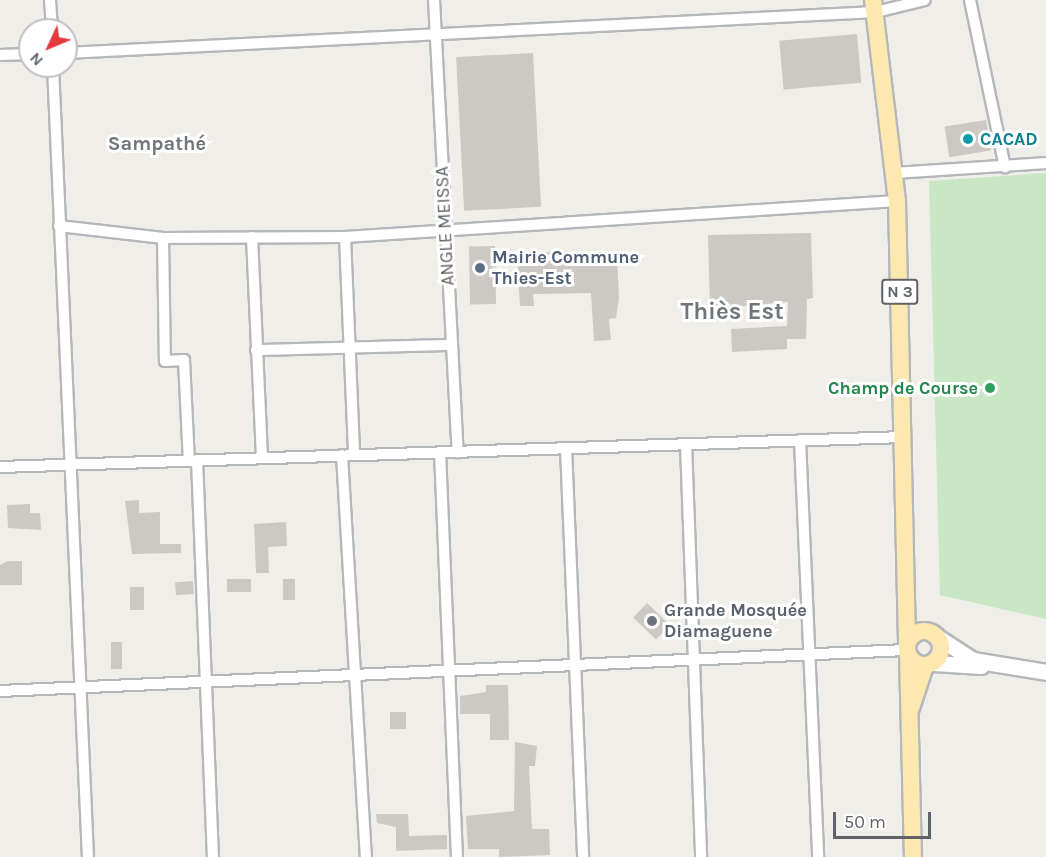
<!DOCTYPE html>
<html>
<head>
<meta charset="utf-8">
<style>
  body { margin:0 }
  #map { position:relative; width:1046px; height:857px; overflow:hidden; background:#f0eee8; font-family:Karla,sans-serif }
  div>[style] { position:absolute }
  .green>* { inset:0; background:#c9e7c5 }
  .building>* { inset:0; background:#ccc9c4; transform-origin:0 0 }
  .roads { filter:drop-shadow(2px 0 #b5b8bb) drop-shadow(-2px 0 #b5b8bb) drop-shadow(0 2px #b5b8bb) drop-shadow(0 -2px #b5b8bb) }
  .minor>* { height:10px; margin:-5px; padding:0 5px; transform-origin:5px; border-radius:5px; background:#fff }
  .secondary>* { height:15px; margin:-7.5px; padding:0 7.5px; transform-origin:7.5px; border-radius:7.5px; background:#fff }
  .primary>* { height:16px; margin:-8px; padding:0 8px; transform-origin:8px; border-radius:8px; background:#fde9b0 }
  .primary>.ring { margin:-8px; padding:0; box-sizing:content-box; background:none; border:16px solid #fde9b0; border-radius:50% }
  .dots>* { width:16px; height:16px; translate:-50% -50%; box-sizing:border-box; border:3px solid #fff; border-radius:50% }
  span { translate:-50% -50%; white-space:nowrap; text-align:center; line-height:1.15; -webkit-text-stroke:6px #fff; paint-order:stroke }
  .shield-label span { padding:2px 4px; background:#fff; border:2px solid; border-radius:4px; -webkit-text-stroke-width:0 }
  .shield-label { font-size:16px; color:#5f6367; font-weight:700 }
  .culture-label { font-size:18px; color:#0d838f; font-weight:700 }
  .left { translate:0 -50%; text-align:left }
  .street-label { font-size:18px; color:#5f6367 }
  .service-label { font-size:18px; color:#4e5e75; font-weight:700 }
  .leisure-label { font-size:18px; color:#27864d; font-weight:700 }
  .right { translate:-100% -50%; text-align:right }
  .worship-label { font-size:18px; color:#5b616d; font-weight:700 }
  .neighbourhood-label { font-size:20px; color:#707579; font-weight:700 }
  .district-label { font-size:24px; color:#707579; font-weight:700 }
  .north { position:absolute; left:18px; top:18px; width:60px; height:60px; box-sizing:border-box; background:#fff; border:2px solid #bfc1c2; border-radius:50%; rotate:226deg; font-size:16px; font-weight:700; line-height:24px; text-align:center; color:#5f6367 }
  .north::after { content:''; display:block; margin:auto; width:21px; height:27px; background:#e43a3d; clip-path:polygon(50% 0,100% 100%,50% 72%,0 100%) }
  .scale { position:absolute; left:833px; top:812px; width:98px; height:27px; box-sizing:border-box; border:3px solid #5f6367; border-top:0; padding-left:8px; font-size:18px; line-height:21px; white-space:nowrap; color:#5f6367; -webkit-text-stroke:4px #fff; paint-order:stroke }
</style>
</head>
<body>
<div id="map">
  <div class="green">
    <div style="clip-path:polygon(1046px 173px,1046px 619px,940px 595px,929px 181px)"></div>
  </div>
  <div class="building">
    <div style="left:857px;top:34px;width:49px;height:78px;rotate:85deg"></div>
    <div style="left:533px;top:53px;width:154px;height:77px;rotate:87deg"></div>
    <div style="left:986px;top:120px;width:31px;height:42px;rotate:81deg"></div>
    <div style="clip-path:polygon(811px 233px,813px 298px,807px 299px,806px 339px,787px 339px,787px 349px,732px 352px,731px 329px,787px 326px,788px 302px,710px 309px,708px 235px)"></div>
    <div style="left:495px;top:246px;width:58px;height:26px;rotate:89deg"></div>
    <div style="clip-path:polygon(576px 251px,576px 260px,617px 258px,619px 298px,616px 318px,609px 319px,611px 340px,594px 341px,591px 293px,533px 294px,534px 306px,520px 306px,517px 253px)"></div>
    <div style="clip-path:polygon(139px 500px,139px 513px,160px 512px,160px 544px,181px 544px,181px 553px,132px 554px,125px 501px)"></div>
    <div style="clip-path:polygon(30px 504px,30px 513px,40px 513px,41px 530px,8px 528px,7px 505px)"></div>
    <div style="clip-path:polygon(286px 522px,287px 546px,268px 547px,269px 573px,256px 573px,254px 524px)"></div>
    <div style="clip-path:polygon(8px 561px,22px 561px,22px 585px,0 585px,0 565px)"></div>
    <div style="left:227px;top:579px;width:24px;height:13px"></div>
    <div style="left:283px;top:579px;width:12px;height:21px"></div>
    <div style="left:193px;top:581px;width:13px;height:18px;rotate:86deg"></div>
    <div style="left:130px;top:587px;width:14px;height:23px"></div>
    <div style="left:647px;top:603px;width:32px;height:20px;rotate:44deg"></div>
    <div style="left:111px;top:642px;width:11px;height:27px"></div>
    <div style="clip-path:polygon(486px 685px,508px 685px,509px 740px,490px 740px,490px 714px,460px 714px,460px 696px,486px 692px)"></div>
    <div style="left:406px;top:712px;width:17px;height:16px;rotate:90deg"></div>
    <div style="clip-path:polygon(515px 742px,537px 746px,535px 766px,529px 766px,532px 829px,549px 829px,550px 855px,499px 857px,499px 849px,468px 849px,466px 816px,514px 811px)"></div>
    <div style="clip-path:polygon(376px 814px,408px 814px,409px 836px,447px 835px,447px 849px,396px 851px,396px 827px,377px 823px)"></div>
  </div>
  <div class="roads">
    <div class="minor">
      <div style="left:50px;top:0;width:30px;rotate:86deg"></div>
      <div style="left:434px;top:0;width:453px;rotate:87deg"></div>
      <div style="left:970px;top:0;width:171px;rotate:78.2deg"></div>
      <div style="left:66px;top:53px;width:811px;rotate:-2.9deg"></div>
      <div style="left:876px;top:12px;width:50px;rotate:-13.8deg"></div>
      <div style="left:0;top:55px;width:30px;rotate:-2deg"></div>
      <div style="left:53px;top:66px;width:792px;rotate:87.47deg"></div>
      <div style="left:895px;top:173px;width:151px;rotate:-3.8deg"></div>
      <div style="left:59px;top:226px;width:105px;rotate:6.6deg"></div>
      <div style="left:163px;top:238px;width:182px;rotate:-0.3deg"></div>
      <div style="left:345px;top:237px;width:553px;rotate:-3.73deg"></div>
      <div style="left:252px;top:237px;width:221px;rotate:87.4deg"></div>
      <div style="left:345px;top:237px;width:218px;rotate:87.6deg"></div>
      <div style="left:163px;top:238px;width:123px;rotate:89.1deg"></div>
      <div style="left:165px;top:361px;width:19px;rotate:-3deg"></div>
      <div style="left:184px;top:360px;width:101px;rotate:87.2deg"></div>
      <div style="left:256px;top:350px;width:195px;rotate:-1.5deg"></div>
      <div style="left:800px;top:440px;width:417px;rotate:87.5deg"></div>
      <div style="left:686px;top:444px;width:413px;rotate:87.9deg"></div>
      <div style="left:566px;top:448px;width:409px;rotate:87.6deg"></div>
      <div style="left:440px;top:452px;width:405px;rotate:87.6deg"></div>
      <div style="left:342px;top:455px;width:403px;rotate:86.6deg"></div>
      <div style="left:197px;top:460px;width:397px;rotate:87.7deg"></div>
      <div style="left:0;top:467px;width:905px;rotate:-1.9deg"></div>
      <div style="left:0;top:691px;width:908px;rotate:-2.59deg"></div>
    </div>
    <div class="secondary">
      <div style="left:936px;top:636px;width:44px;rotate:33deg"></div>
      <div style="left:973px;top:660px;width:74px;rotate:9.3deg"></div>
      <div style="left:934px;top:663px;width:47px;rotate:3.7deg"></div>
    </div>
    <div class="primary">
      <div style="left:873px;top:0;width:202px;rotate:83.2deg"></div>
      <div style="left:897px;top:201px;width:445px;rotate:88.7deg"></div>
      <div class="ring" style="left:907px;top:631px;width:18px;height:18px"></div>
      <div style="left:908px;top:654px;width:203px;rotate:88.6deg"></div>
      <div style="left:911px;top:708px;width:44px;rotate:-71.6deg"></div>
    </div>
  </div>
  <div class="dots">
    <div style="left:968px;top:139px;background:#0f9aa8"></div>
    <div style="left:480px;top:268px;background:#5c6f8a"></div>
    <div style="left:990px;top:388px;background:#2e9e5b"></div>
    <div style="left:652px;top:621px;background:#6b7280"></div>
  </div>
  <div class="shield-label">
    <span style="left:900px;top:292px">N 3</span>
  </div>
  <div class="culture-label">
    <span class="left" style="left:980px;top:139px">CACAD</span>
  </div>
  <div class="street-label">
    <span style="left:445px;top:226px;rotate:-93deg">ANGLE MEISSA</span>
  </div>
  <div class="service-label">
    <span class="left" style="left:492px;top:268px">Mairie Commune<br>Thies-Est</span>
  </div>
  <div class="leisure-label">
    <span class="right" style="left:978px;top:388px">Champ de Course</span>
  </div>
  <div class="worship-label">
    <span class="left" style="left:664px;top:621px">Grande Mosquée<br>Diamaguene</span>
  </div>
  <div class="neighbourhood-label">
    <span style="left:157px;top:143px">Sampathé</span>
  </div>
  <div class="district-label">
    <span style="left:732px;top:312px">Thiès Est</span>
  </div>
  <div class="north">N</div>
  <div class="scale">50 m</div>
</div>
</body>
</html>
